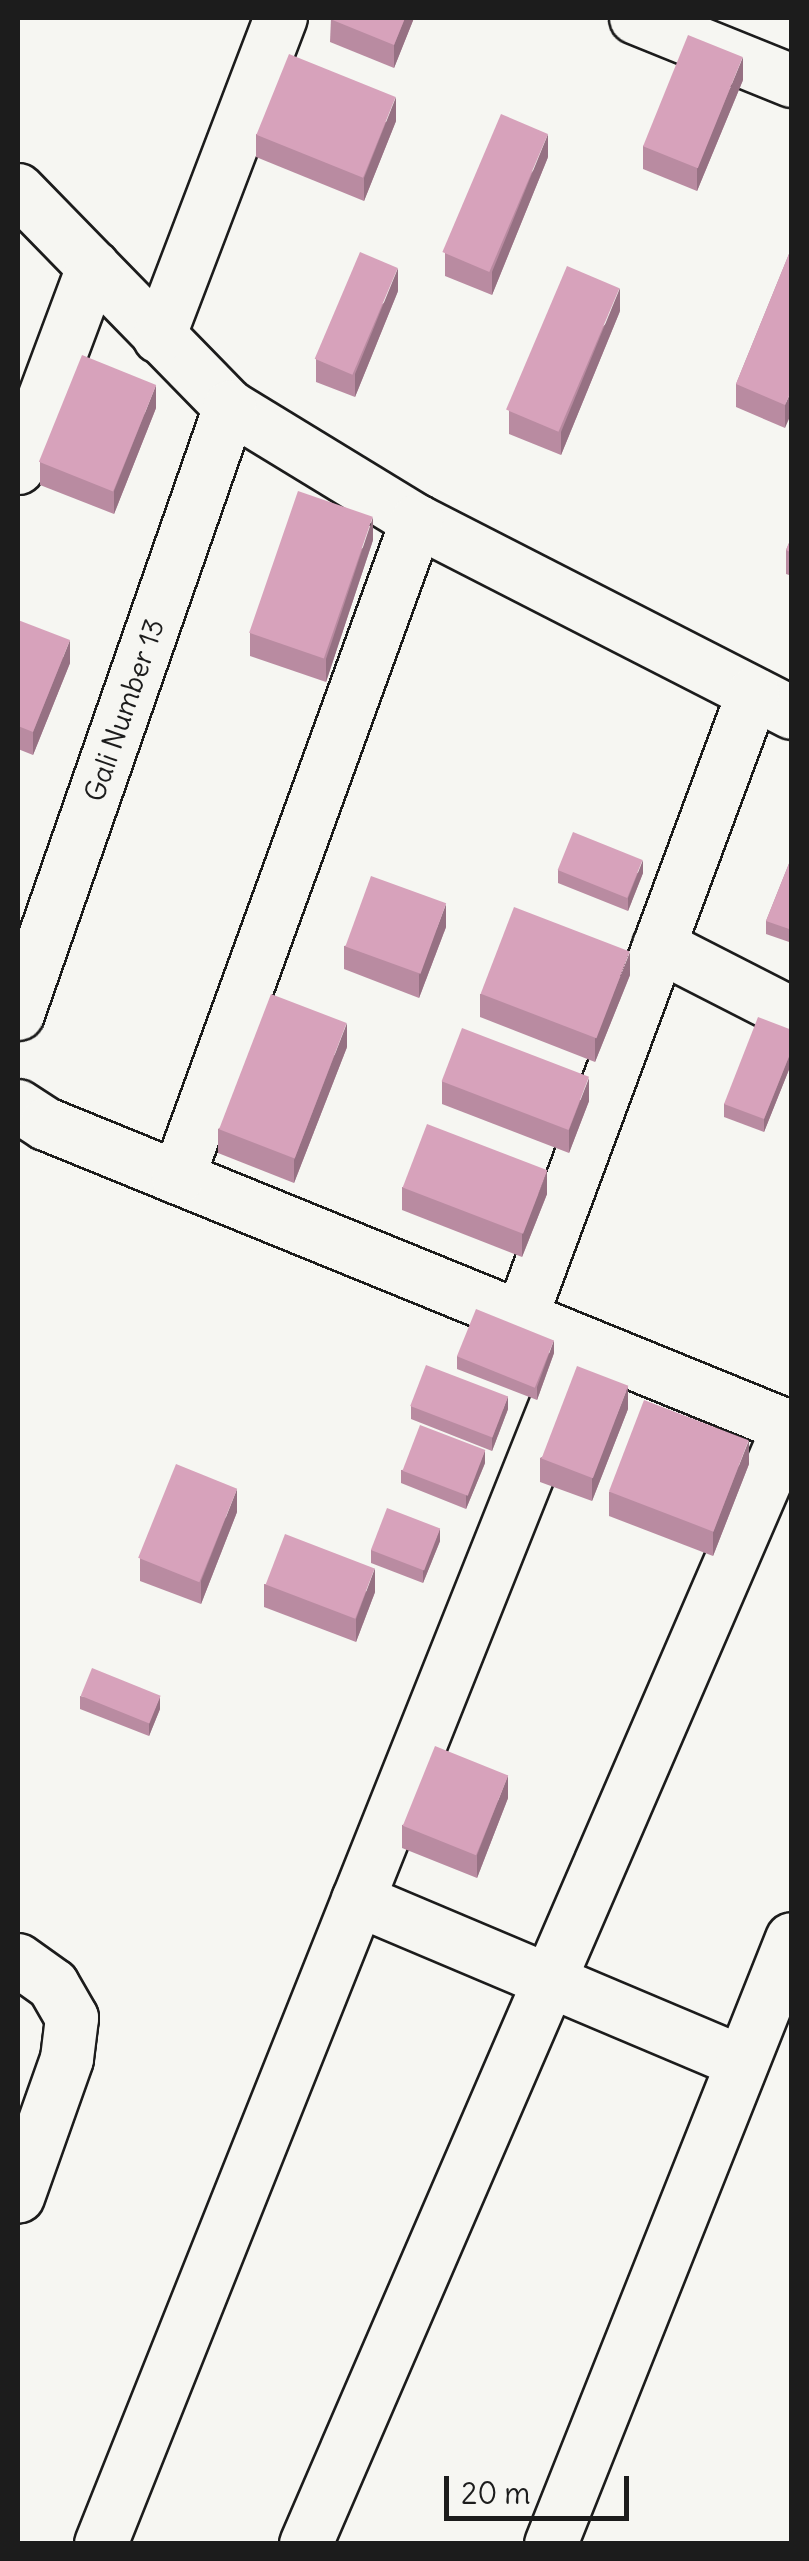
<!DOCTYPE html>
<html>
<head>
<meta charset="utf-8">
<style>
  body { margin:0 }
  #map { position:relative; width:809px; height:2561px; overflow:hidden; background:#f6f6f2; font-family:Delius,sans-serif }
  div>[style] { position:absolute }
  .roads { filter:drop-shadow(2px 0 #1c1c1c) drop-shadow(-2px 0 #1c1c1c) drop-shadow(0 2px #1c1c1c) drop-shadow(0 -2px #1c1c1c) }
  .street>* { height:52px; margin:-26px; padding:0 26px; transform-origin:26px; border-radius:26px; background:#f6f6f2 }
  .wall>* { inset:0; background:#b98ba1 }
  .shaded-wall>* { inset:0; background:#967183 }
  .building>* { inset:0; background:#d7a2bb; transform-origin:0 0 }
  span { translate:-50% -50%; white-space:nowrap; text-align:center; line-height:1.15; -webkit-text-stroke:8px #f6f6f2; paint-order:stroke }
  .street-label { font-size:28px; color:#1c1c1c }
  .frame { position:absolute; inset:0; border:20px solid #1c1c1c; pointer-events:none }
  .scale { position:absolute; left:444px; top:2476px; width:185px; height:45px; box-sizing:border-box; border:5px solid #1c1c1c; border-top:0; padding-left:12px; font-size:30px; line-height:35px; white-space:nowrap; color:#1c1c1c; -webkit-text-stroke:8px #f6f6f2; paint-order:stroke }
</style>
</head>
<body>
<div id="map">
  <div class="roads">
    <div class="street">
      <div style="left:636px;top:18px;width:168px;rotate:22deg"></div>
      <div style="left:18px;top:190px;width:303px;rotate:45.7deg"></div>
      <div style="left:230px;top:407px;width:219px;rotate:31.4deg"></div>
      <div style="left:417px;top:521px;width:421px;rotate:27.1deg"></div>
      <div style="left:159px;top:337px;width:342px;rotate:-69.1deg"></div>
      <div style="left:18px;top:468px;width:215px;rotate:-69.5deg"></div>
      <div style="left:659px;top:946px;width:149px;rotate:27.1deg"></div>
      <div style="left:18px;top:1014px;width:643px;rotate:-70.75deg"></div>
      <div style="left:18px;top:1106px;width:33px;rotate:33deg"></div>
      <div style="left:46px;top:1124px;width:806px;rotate:22.17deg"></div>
      <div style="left:178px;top:1178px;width:699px;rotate:-70.01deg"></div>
      <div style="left:521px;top:1318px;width:666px;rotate:-69.61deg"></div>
      <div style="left:358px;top:1900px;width:417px;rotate:22.9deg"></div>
      <div style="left:18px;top:1960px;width:43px;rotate:35.5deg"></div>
      <div style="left:53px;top:1985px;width:38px;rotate:60deg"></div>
      <div style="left:72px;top:2018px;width:41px;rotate:97deg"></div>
      <div style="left:67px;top:2059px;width:146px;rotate:109.5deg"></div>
      <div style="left:101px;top:2544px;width:1294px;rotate:-68.23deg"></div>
      <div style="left:306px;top:2544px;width:1217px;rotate:-66.62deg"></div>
      <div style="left:551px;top:2544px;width:651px;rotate:-68.28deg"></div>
    </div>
  </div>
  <div class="wall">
    <div style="clip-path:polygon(331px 18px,414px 18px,394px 68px,330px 42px)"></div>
    <div style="clip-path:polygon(743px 80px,697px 191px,643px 169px,643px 146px)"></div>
    <div style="clip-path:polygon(396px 121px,364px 201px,256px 157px,256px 134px)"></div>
    <div style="clip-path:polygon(548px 157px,492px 295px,445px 276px,445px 253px)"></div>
    <div style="clip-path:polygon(791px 249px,785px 428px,736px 407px,736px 384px)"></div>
    <div style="clip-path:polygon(398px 291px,355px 397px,316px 382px,316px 359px)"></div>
    <div style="clip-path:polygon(620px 311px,561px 455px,509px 434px,509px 411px)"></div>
    <div style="clip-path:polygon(156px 408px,114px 514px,40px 485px,40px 462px)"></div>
    <div style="clip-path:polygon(792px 536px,792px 576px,786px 574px,786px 550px)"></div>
    <div style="clip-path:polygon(373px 540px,326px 682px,250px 656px,250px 633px)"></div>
    <div style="clip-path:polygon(18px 620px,70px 663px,33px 755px,18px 749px)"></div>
    <div style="clip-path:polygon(792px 856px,792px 943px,766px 934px,766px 921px)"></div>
    <div style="clip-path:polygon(558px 870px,643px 873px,628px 911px,558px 883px)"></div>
    <div style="clip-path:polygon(446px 927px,419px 998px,344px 969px,344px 946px)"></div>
    <div style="clip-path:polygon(630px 975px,595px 1062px,480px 1017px,480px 994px)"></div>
    <div style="clip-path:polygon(792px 1030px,792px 1062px,764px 1132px,724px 1117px,724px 1104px)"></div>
    <div style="clip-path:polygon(347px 1047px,294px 1183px,218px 1153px,218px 1129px)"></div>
    <div style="clip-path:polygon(442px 1081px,589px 1101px,569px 1153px,442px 1104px)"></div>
    <div style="clip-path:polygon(402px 1187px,547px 1194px,522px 1257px,402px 1210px)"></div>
    <div style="clip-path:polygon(554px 1353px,537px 1400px,457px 1369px,457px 1356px)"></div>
    <div style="clip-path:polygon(411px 1406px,508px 1409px,492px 1451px,411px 1419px)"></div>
    <div style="clip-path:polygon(628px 1409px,592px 1501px,540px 1482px,540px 1458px)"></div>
    <div style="clip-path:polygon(485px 1463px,466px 1509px,401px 1483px,401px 1470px)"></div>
    <div style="clip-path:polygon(749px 1464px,713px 1556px,609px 1516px,609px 1492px)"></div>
    <div style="clip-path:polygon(237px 1512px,201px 1604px,140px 1581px,140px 1558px)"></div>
    <div style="clip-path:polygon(440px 1541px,423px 1583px,371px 1563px,371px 1550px)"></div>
    <div style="clip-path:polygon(264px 1584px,375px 1592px,356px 1642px,264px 1607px)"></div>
    <div style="clip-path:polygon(80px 1696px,160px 1709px,149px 1736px,80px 1709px)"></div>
    <div style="clip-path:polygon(508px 1798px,477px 1878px,402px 1848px,402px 1825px)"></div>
  </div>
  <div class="shaded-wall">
    <div style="clip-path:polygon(405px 18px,414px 18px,394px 68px,394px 45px)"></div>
    <div style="clip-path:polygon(743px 57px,743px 80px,697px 191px,697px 168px)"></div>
    <div style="clip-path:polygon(396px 97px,396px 121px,364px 201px,364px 178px)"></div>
    <div style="clip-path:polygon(548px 134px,548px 157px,492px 295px,492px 272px)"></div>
    <div style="clip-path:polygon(398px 268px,398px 291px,355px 397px,355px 374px)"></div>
    <div style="clip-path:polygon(620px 288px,620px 311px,561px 455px,561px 432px)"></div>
    <div style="clip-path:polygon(156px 385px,156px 408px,114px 514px,114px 491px)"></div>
    <div style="clip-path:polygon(792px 389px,792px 412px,785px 428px,785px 405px)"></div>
    <div style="clip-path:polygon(373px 517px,373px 540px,326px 682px,326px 659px)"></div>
    <div style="clip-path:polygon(70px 640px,70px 663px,33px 755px,33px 732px)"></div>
    <div style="clip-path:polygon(643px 860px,643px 873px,628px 911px,628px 898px)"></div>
    <div style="clip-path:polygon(446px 904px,446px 927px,419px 998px,419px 975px)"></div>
    <div style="clip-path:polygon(630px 952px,630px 975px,595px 1062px,595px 1039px)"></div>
    <div style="clip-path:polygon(347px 1023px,347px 1047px,294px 1183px,294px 1160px)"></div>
    <div style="clip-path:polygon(792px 1049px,792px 1062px,764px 1132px,764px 1119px)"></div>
    <div style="clip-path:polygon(589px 1078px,589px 1101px,569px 1153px,569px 1130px)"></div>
    <div style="clip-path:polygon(547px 1171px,547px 1194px,522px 1257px,522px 1234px)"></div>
    <div style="clip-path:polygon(554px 1340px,554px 1353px,537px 1400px,537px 1387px)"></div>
    <div style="clip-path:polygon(628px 1386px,628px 1409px,592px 1501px,592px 1478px)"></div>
    <div style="clip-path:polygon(508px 1396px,508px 1409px,492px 1451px,492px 1438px)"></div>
    <div style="clip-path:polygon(749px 1440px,749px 1464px,713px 1556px,713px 1532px)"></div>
    <div style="clip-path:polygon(485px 1450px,485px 1463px,466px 1509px,466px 1496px)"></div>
    <div style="clip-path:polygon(237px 1489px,237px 1512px,201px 1604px,201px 1581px)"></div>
    <div style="clip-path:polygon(440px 1528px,440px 1541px,423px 1583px,423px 1570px)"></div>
    <div style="clip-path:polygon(375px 1568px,375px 1592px,356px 1642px,356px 1619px)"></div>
    <div style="clip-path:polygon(160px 1696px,160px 1709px,149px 1736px,149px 1723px)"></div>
    <div style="clip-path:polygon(508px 1775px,508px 1798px,477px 1878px,477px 1855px)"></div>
  </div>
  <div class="building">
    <div style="clip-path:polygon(331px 18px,405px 18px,394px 45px,330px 19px)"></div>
    <div style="left:688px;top:35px;width:59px;height:120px;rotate:22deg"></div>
    <div style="left:289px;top:54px;width:115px;height:87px;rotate:22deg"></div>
    <div style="left:501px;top:114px;width:51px;height:150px;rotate:23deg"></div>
    <div style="clip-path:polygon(791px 249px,792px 389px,785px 405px,736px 384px)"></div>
    <div style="left:360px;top:252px;width:41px;height:116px;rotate:23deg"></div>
    <div style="left:567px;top:266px;width:57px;height:156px;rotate:23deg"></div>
    <div style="left:82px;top:355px;width:80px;height:115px;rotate:22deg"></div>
    <div style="left:298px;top:491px;width:79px;height:150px;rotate:19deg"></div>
    <div style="clip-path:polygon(792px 536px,792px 553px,786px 550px)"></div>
    <div style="clip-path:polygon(18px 620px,70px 640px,33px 732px,18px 726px)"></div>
    <div style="left:573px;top:832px;width:75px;height:41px;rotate:22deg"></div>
    <div style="clip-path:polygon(792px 856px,792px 930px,766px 921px)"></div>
    <div style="left:371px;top:876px;width:80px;height:75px;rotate:20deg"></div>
    <div style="left:514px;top:907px;width:124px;height:93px;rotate:21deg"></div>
    <div style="left:271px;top:994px;width:81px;height:145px;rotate:21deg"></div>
    <div style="clip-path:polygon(758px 1017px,792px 1030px,792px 1049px,764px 1119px,724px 1104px)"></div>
    <div style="left:462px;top:1028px;width:136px;height:57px;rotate:21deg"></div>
    <div style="left:427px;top:1124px;width:129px;height:68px;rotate:21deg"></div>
    <div style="left:476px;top:1309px;width:84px;height:51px;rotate:22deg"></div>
    <div style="left:426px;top:1365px;width:88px;height:44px;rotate:21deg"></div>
    <div style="left:577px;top:1366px;width:55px;height:99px;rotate:21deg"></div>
    <div style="left:644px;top:1400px;width:112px;height:98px;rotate:21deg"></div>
    <div style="left:420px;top:1425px;width:70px;height:49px;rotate:21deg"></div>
    <div style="left:176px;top:1464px;width:66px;height:101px;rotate:22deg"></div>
    <div style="left:387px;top:1508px;width:57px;height:45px;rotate:21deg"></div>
    <div style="left:285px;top:1534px;width:96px;height:54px;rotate:21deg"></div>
    <div style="left:92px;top:1668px;width:74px;height:30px;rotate:22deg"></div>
    <div style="left:435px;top:1746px;width:79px;height:86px;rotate:22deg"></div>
  </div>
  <div class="street-label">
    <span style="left:124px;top:710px;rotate:-71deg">Gali Number 13</span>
  </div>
  <div class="frame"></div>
  <div class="scale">20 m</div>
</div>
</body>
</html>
